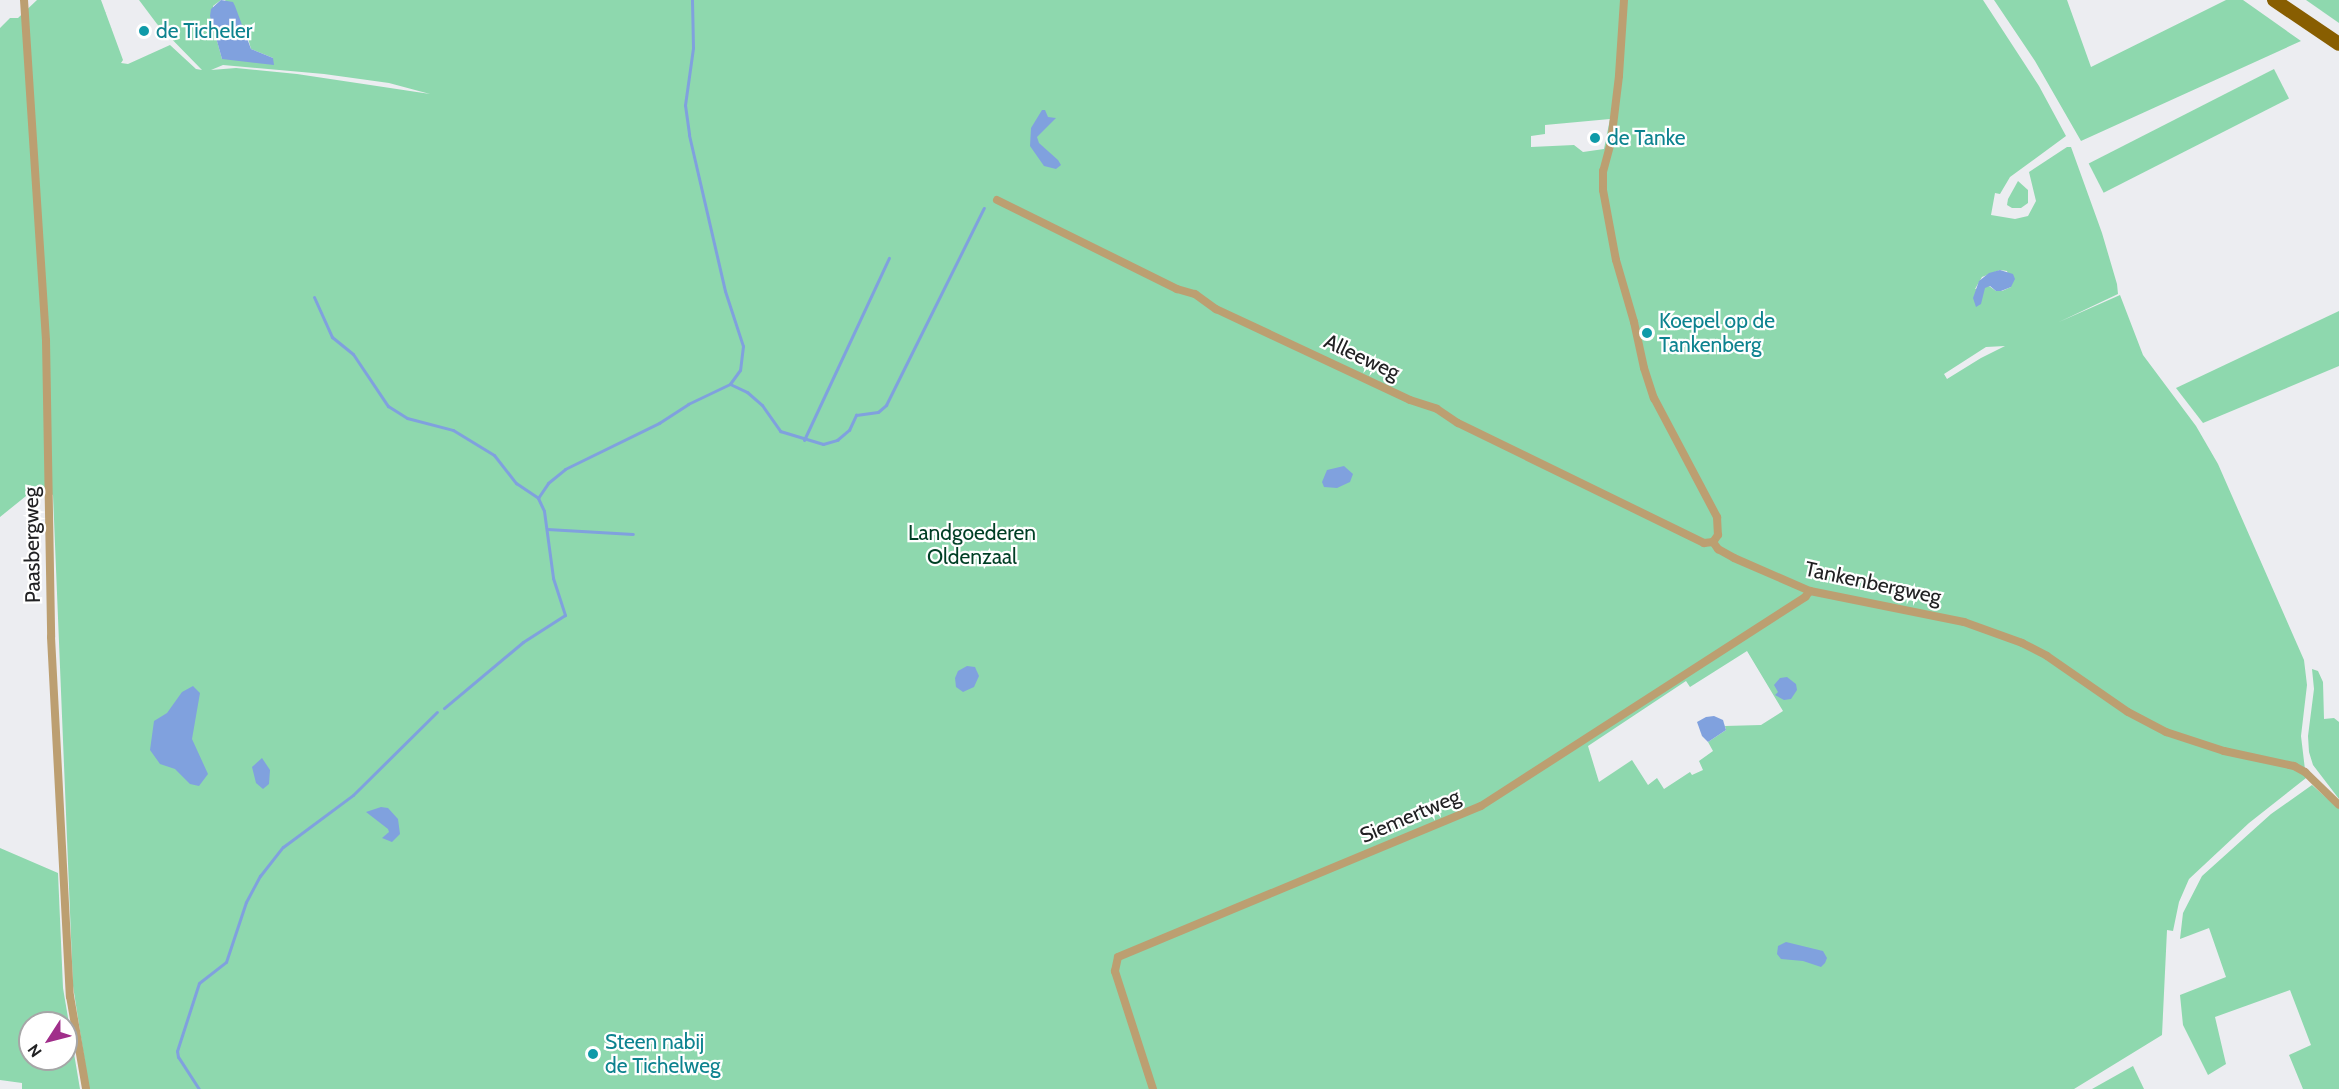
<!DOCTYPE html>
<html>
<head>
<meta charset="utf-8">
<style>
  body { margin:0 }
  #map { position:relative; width:2339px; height:1089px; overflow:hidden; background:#ecedf1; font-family:Cabin,sans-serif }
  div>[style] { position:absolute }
  .green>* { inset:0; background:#8ed8ae; transform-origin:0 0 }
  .water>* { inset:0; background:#80a1de }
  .stream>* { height:3px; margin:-1.5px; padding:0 1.5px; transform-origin:1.5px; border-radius:1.5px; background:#80a1de }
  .minor>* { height:8px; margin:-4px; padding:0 4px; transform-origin:4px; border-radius:4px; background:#bc9f71 }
  .primary>* { height:14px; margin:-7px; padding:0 7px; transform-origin:7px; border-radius:7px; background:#885e01 }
  .dots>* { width:16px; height:16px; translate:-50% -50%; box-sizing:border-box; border:3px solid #fff; border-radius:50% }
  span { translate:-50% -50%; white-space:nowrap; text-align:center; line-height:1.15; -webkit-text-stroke:4.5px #fff; paint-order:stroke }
  .culture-label { font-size:21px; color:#0d838f }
  .left { translate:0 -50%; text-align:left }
  .street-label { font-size:21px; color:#212123 }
  .park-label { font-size:21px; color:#003f25 }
  .north { position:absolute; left:18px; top:1011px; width:60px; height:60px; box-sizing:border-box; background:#fff; border:2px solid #a6a6a7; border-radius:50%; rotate:234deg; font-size:16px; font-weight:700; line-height:24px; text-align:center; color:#212123 }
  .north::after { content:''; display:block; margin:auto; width:21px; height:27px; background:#a02e8a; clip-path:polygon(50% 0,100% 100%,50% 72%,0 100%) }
</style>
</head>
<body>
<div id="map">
  <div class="green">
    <div style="clip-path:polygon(evenodd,37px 0,101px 0,123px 60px,121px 63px,128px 64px,170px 45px,196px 69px,202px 70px,157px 24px,139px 0,221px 0,213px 6px,214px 30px,222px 59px,273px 58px,251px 49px,246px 31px,225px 0,1983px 0,2039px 86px,2066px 136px,2010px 177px,2000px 194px,1995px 193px,1991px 215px,2015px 219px,2028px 216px,2036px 201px,2029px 172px,2067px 147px,2071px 147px,2102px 233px,2117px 284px,2118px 294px,2059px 322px,2120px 295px,2143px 355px,2196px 426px,2218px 464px,2304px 660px,2307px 685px,2301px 736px,2306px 778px,2249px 823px,2189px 879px,2179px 902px,2173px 931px,2167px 930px,2162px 1035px,2074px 1089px,89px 1089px,73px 986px,53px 495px,35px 486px,31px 492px,0 517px,0 28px,10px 18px,18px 18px,37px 0,223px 65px,324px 74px,389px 83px,430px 94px,297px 74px,236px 68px,211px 70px,223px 65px,37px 0,1610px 119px,1604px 149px,1583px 152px,1574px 145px,1531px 147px,1531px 136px,1545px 134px,1545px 125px,1610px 119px,37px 0,2000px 270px,2007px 271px,2011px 287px,2002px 291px,1996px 291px,1989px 286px,1975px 289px,1982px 277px,2000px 270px,37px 0,2005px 346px,1981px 358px,1947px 379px,1944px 374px,1986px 347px,2005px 346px,37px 0,1747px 651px,1783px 711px,1761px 725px,1725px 726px,1726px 730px,1708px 742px,1713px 751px,1699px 761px,1703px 770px,1692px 775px,1690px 772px,1664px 789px,1657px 778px,1648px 785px,1632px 760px,1599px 782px,1588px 746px,1686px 681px,1690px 687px,1747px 651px)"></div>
    <div style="clip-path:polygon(1994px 0,2067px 0,2091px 67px,2226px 0,2243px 0,2301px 41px,2081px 141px,2035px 61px)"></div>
    <div style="clip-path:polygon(2306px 0,2339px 0,2339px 23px)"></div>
    <div style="left:2274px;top:69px;width:33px;height:208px;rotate:63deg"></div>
    <div style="clip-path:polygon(2018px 181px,2028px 190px,2028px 203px,2021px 208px,2012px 208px,2007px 205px,2008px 199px)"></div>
    <div style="clip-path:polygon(2339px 311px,2339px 366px,2203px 423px,2176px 388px)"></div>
    <div style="clip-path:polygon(2312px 669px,2318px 671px,2323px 682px,2324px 719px,2334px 718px,2339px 722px,2339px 799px,2313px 765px,2309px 752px,2308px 736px,2314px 689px)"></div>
    <div style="clip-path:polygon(2312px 785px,2339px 809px,2339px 1089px,2303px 1089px,2289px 1055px,2311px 1045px,2290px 990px,2215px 1017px,2226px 1064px,2208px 1075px,2183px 1025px,2180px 995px,2226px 977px,2209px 928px,2180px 939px,2183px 913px,2202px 876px,2271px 814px)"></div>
    <div style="clip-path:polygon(evenodd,0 848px,58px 873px,63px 988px,80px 1089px,22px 1089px,22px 1083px,0 1080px,0 848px,30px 1023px,66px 1023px,66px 1059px,30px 1059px,30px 1023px)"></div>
    <div style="clip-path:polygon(2133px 1066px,2144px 1089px,2092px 1089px)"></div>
  </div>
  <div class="water">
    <div style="clip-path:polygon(221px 0,233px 2px,235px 6px,251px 49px,273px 58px,274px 65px,222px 59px,210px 16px,211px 9px)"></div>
    <div style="clip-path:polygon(1042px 110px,1045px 110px,1048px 117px,1056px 118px,1037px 137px,1039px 143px,1058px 160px,1061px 165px,1056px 169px,1044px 166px,1030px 146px,1031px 128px)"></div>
    <div style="clip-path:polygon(2000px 270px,2013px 274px,2015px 279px,2011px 287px,2001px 291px,1996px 291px,1990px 286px,1985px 288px,1981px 304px,1976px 307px,1973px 298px,1979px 281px,1989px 273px)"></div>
    <div style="clip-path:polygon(1344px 466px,1353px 474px,1350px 482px,1337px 488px,1324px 487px,1322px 482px,1327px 470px)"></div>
    <div style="clip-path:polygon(967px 666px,975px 667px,979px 676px,974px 687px,963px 692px,956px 687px,955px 678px,958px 671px)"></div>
    <div style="clip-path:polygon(1787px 677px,1796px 684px,1797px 690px,1791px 699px,1784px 700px,1775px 695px,1778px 692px,1774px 685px,1780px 678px)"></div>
    <div style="clip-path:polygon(193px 686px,200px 693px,192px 739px,208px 774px,199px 786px,190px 784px,175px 769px,160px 764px,150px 750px,154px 721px,167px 713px,182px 692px)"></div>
    <div style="clip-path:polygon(1706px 717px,1714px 716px,1723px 720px,1726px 730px,1708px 742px,1702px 736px,1697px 722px)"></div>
    <div style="clip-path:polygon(262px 758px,270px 770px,269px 784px,263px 789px,256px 783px,252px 767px)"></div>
    <div style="clip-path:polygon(381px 807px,388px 808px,398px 819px,400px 834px,392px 842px,382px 838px,389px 832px,388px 829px,366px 812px)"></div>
    <div style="clip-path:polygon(1786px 942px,1823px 951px,1827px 958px,1825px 963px,1821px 967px,1803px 961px,1781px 959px,1777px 954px,1778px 946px)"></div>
  </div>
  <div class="stream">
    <div style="left:692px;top:0;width:48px;rotate:88.8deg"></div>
    <div style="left:693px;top:48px;width:58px;rotate:98deg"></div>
    <div style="left:685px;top:105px;width:30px;rotate:82deg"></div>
    <div style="left:689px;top:135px;width:160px;rotate:77deg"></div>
    <div style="left:725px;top:291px;width:58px;rotate:71.9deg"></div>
    <div style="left:743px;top:346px;width:24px;rotate:97deg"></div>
    <div style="left:740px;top:370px;width:17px;rotate:126deg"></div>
    <div style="left:314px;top:297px;width:44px;rotate:65.8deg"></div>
    <div style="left:332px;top:337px;width:27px;rotate:39deg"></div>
    <div style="left:353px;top:354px;width:63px;rotate:56.1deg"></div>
    <div style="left:388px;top:406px;width:22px;rotate:32deg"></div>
    <div style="left:407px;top:418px;width:48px;rotate:14.6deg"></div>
    <div style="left:453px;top:430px;width:48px;rotate:31.4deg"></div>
    <div style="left:494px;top:455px;width:36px;rotate:52deg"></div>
    <div style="left:516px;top:483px;width:27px;rotate:34deg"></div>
    <div style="left:538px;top:498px;width:14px;rotate:65deg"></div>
    <div style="left:544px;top:511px;width:68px;rotate:82.3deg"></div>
    <div style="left:553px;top:578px;width:39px;rotate:72deg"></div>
    <div style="left:565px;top:615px;width:50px;rotate:147.3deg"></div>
    <div style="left:523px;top:642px;width:103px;rotate:140.1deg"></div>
    <div style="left:804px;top:440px;width:201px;rotate:-65deg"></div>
    <div style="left:538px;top:498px;width:18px;rotate:-56deg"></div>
    <div style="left:548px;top:483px;width:22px;rotate:-39deg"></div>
    <div style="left:565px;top:469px;width:105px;rotate:-26.1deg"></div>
    <div style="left:659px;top:423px;width:35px;rotate:-33deg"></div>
    <div style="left:688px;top:404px;width:47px;rotate:-25.5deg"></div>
    <div style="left:730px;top:384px;width:19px;rotate:25deg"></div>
    <div style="left:747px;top:392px;width:20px;rotate:41deg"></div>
    <div style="left:762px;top:405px;width:32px;rotate:55deg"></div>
    <div style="left:780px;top:431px;width:45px;rotate:16.8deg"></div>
    <div style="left:823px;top:444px;width:15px;rotate:-16deg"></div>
    <div style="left:837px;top:440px;width:16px;rotate:-40deg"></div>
    <div style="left:849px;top:430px;width:17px;rotate:-65deg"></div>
    <div style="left:856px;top:415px;width:22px;rotate:-8deg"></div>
    <div style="left:878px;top:412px;width:11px;rotate:-41deg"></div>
    <div style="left:886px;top:405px;width:220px;rotate:-63.6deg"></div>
    <div style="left:547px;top:529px;width:86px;rotate:3.3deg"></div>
    <div style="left:199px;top:1089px;width:38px;rotate:-123deg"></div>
    <div style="left:178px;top:1057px;width:6px;rotate:-99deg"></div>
    <div style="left:177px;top:1051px;width:71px;rotate:-72.1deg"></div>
    <div style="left:199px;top:983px;width:34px;rotate:-38deg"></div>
    <div style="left:226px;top:962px;width:63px;rotate:-71.6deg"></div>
    <div style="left:246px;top:902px;width:30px;rotate:-62deg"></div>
    <div style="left:260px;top:876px;width:37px;rotate:-52deg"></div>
    <div style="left:283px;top:847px;width:87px;rotate:-36.6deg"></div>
    <div style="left:353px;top:795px;width:118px;rotate:-44.7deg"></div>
  </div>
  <div class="minor">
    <div style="left:24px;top:0;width:342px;rotate:86.3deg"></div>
    <div style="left:46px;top:341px;width:296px;rotate:89deg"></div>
    <div style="left:51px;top:637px;width:360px;rotate:87deg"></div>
    <div style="left:70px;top:996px;width:94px;rotate:80.2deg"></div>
    <div style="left:1624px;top:0;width:76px;rotate:93.8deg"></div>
    <div style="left:1619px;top:76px;width:66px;rotate:96.9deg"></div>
    <div style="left:1611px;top:142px;width:30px;rotate:105deg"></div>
    <div style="left:1603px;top:171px;width:19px;rotate:90deg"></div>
    <div style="left:1603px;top:190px;width:71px;rotate:79.5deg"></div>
    <div style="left:1616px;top:260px;width:65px;rotate:73.8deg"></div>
    <div style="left:1634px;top:322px;width:47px;rotate:77.7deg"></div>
    <div style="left:1644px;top:368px;width:32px;rotate:72deg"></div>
    <div style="left:1654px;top:398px;width:135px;rotate:62.1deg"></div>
    <div style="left:1717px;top:517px;width:18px;rotate:87deg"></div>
    <div style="left:1718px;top:535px;width:9px;rotate:126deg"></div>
    <div style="left:997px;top:200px;width:201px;rotate:26.3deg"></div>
    <div style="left:1177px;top:289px;width:19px;rotate:16deg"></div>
    <div style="left:1195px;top:294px;width:26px;rotate:36deg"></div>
    <div style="left:1216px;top:309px;width:214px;rotate:25.1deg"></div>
    <div style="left:1410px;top:400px;width:28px;rotate:18deg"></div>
    <div style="left:1437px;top:409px;width:25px;rotate:34deg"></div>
    <div style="left:1458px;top:423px;width:274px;rotate:26deg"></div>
    <div style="left:1704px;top:543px;width:9px;rotate:-6deg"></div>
    <div style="left:1713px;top:542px;width:9px;rotate:54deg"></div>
    <div style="left:1718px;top:549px;width:18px;rotate:29deg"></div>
    <div style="left:1734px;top:558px;width:83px;rotate:23.5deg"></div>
    <div style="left:1810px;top:591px;width:157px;rotate:11.4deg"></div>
    <div style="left:1964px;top:622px;width:62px;rotate:19.9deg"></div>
    <div style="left:2022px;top:643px;width:28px;rotate:27deg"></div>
    <div style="left:2047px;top:656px;width:98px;rotate:34.7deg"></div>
    <div style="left:2128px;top:712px;width:43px;rotate:27.8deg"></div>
    <div style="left:2166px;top:732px;width:61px;rotate:18.1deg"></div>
    <div style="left:2224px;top:751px;width:72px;rotate:12.1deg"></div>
    <div style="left:2294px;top:766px;width:13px;rotate:29deg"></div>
    <div style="left:2305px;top:772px;width:47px;rotate:44.1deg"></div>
    <div style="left:1153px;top:1089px;width:124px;rotate:-107.9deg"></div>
    <div style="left:1115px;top:971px;width:14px;rotate:-78deg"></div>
    <div style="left:1118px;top:957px;width:393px;rotate:-22.6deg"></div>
    <div style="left:1481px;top:806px;width:386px;rotate:-32.8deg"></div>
    <div style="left:1805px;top:597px;width:8px;rotate:-50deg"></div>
  </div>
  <div class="primary">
    <div style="left:2274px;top:0;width:78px;rotate:34.1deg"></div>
  </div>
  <div class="dots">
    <div style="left:144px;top:31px;background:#0f9aa8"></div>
    <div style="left:1595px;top:138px;background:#0f9aa8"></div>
    <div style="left:1647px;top:333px;background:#0f9aa8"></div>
    <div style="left:593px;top:1054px;background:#0f9aa8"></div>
  </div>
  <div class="culture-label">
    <span class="left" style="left:156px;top:31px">de Ticheler</span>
    <span class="left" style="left:1607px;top:138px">de Tanke</span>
    <span class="left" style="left:1659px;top:333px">Koepel op de<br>Tankenberg</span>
    <span class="left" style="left:605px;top:1054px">Steen nabij<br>de Tichelweg</span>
  </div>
  <div class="street-label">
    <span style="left:1362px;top:357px;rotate:25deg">Alleeweg</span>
    <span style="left:32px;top:545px;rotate:-91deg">Paasbergweg</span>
    <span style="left:1873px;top:583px;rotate:12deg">Tankenbergweg</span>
    <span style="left:1410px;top:816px;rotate:-23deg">Siemertweg</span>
  </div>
  <div class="park-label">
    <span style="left:972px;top:545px">Landgoederen<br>Oldenzaal</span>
  </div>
  <div class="north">N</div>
</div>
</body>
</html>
